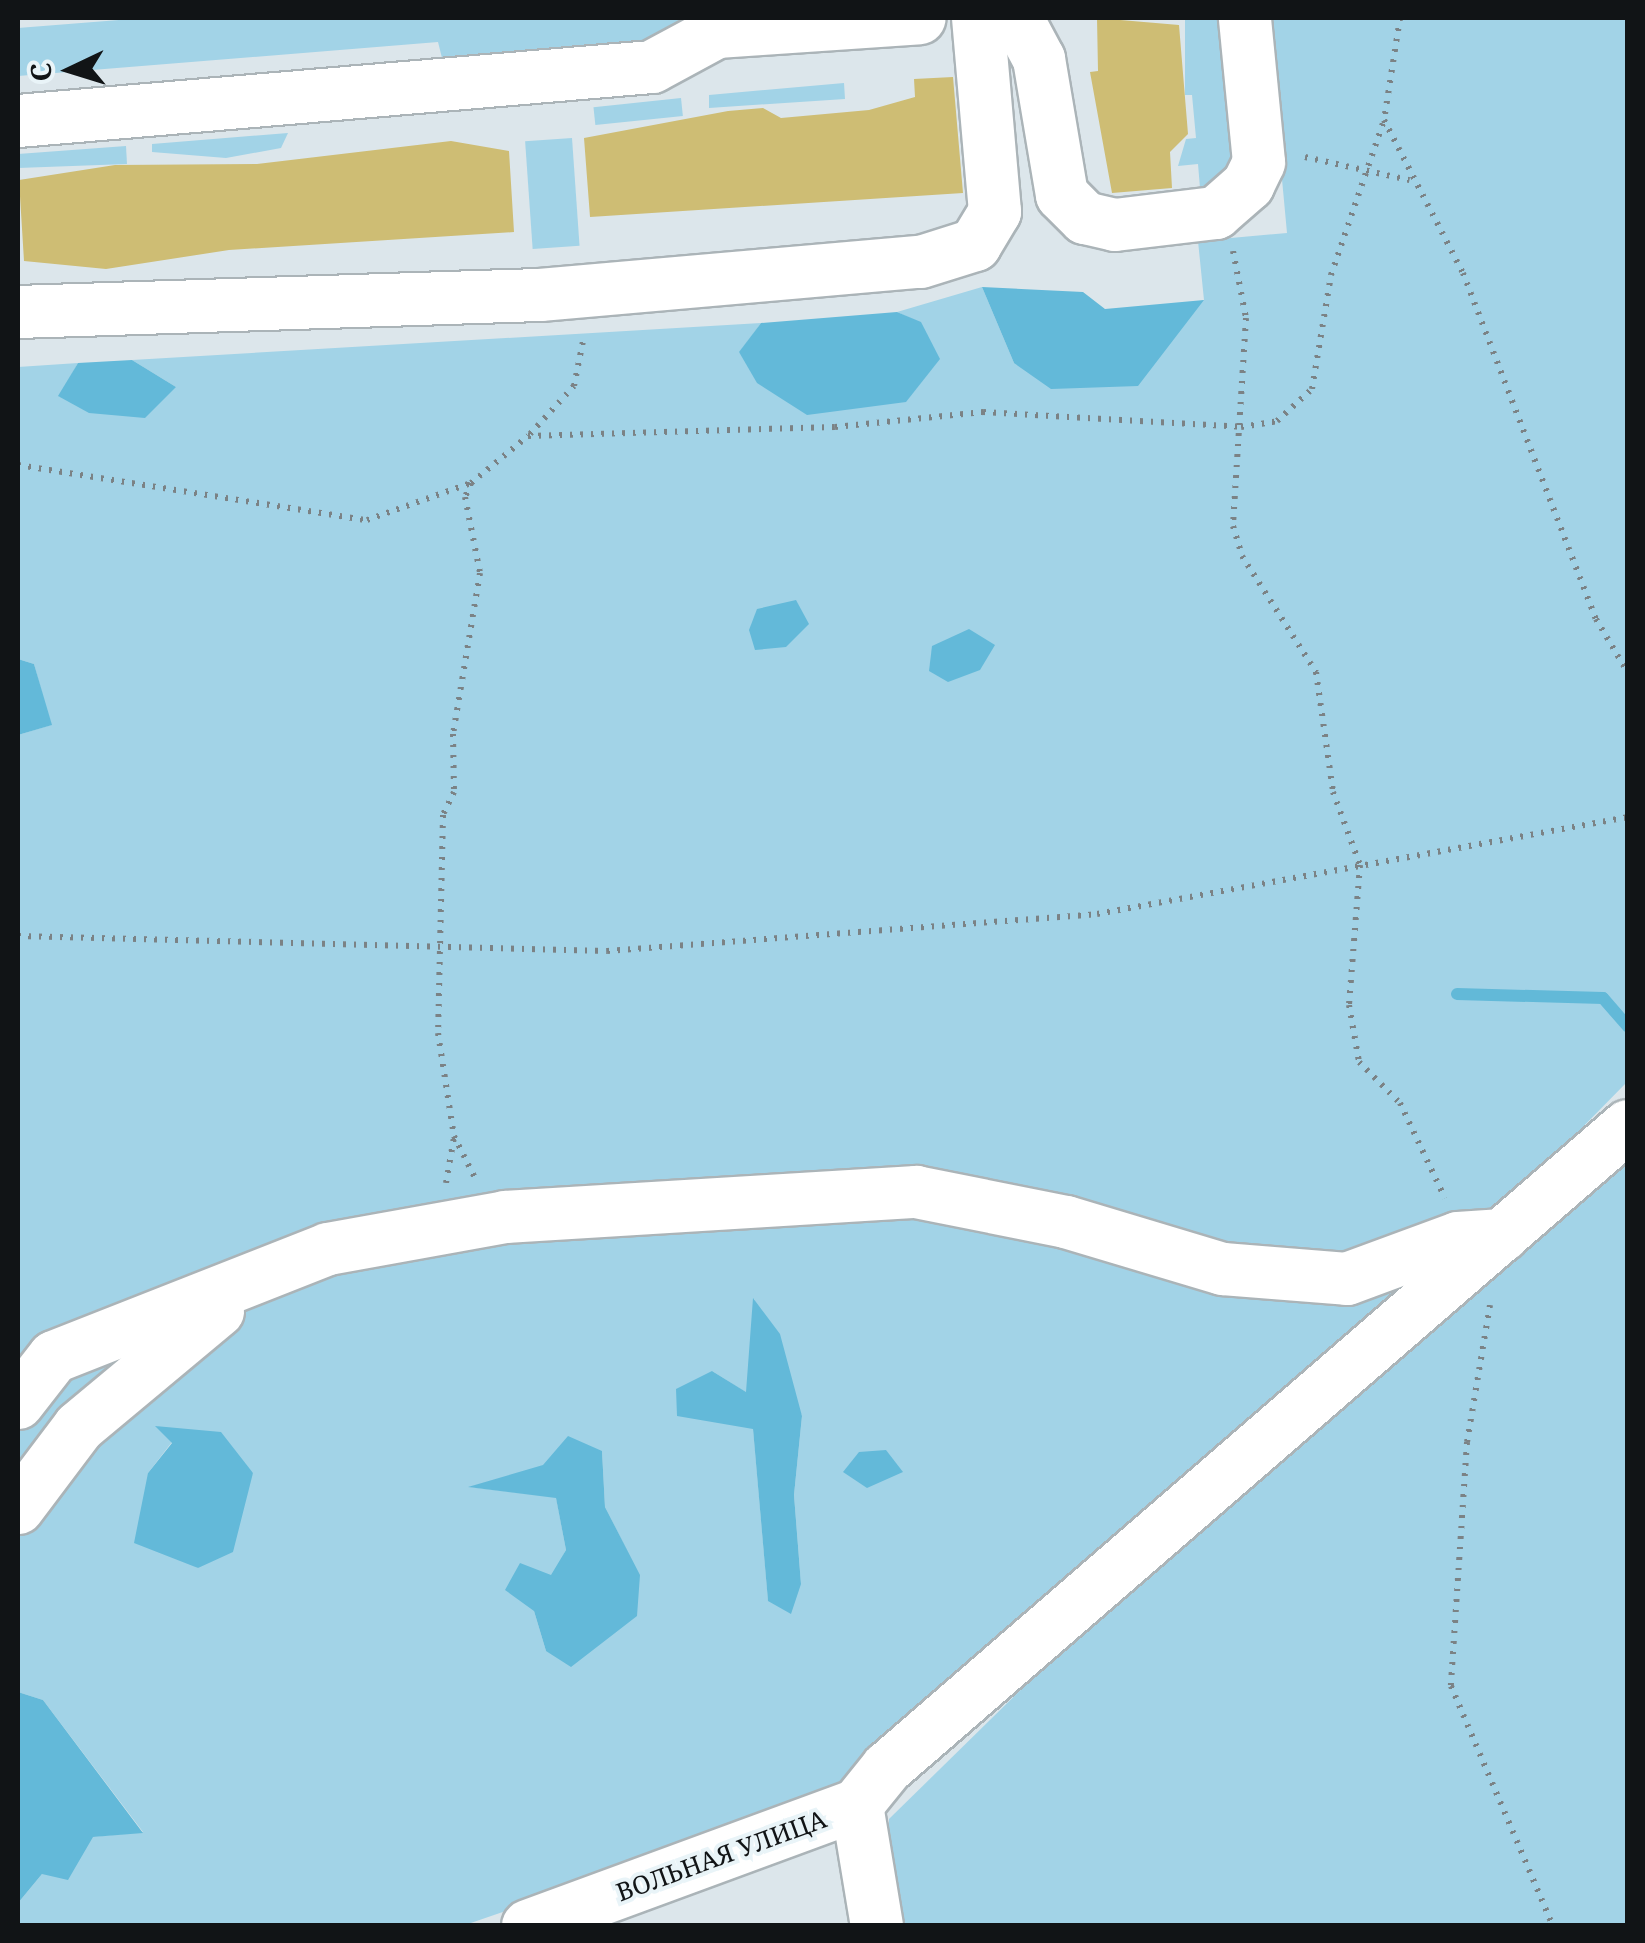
<!DOCTYPE html>
<html>
<head>
<meta charset="utf-8">
<style>
  body { margin:0 }
  #map { position:relative; width:1645px; height:1943px; overflow:hidden; background:#dce6eb; font-family:"Noto Serif",serif }
  div>[style] { position:absolute }
  .green>* { inset:0; background:#a2d3e7; transform-origin:0 0 }
  .forest>* { inset:0; background:#63b9d9 }
  .stream>* { height:12px; margin:-6px; padding:0 6px; transform-origin:6px; border-radius:6px; background:#62b9d8 }
  .building>* { inset:0; background:#cebd74 }
  .path>* { height:6px; margin-top:-3px; transform-origin:0; background:repeating-linear-gradient(90deg,#7b8285 0 2.5px,transparent 0 10.5px) }
  .roads { filter:drop-shadow(2px 0 #abb4b8) drop-shadow(-2px 0 #abb4b8) drop-shadow(0 2px #abb4b8) drop-shadow(0 -2px #abb4b8) }
  .minor>* { height:52px; margin:-26px; padding:0 26px; transform-origin:26px; border-radius:26px; background:#fff }
  span { translate:-50% -50%; white-space:nowrap; text-align:center; line-height:1.15; -webkit-text-stroke:8px #e9f4f8; paint-order:stroke }
  .street-label { font-size:25px; color:#111416 }
  .frame { position:absolute; inset:0; border:20px solid #111416; pointer-events:none }
  .north { position:absolute; left:20px; top:20px; width:100px; height:100px; -webkit-text-stroke:8px #e9f4f8; paint-order:stroke; rotate:266deg; font-size:28px; font-weight:700; line-height:40px; text-align:center; color:#111416 }
  .north::after { content:''; display:block; margin:auto; width:35px; height:45px; background:#111416; clip-path:polygon(50% 0,100% 100%,50% 72%,0 100%) }
</style>
</head>
<body>
<div id="map">
  <div class="green">
    <div style="clip-path:polygon(144px 18px,678px 18px,679px 22px,666px 44px,443px 62px,438px 42px,18px 76px,18px 28px)"></div>
    <div style="clip-path:polygon(1173px 18px,1228px 18px,1239px 144px,1216px 196px,1177px 191px,1200px 188px,1198px 164px,1178px 166px,1186px 139px,1196px 138px,1192px 95px,1185px 95px,1185px 19px)"></div>
    <div style="clip-path:polygon(evenodd,1267px 18px,1627px 18px,1627px 1082px,1455px 1257px,862px 1772px,803px 1809px,465px 1925px,18px 1926px,18px 1903px,42px 1874px,92px 1837px,143px 1832px,43px 1700px,18px 1692px,18px 735px,51px 725px,34px 664px,18px 659px,18px 367px,78px 363px,59px 397px,176px 387px,132px 360px,761px 323px,739px 353px,921px 323px,897px 312px,982px 287px,1014px 363px,1204px 300px,1198px 241px,1287px 233px,1267px 18px,754px 1299px,802px 1416px,794px 1495px,801px 1584px,768px 1600px,753px 1428px,712px 1371px,747px 1393px,754px 1299px,1267px 18px,156px 1426px,253px 1473px,198px 1568px,164px 1548px,148px 1473px,172px 1442px,156px 1426px,1267px 18px,602px 1451px,605px 1507px,639px 1575px,546px 1651px,534px 1611px,566px 1550px,556px 1497px,470px 1487px,602px 1451px)"></div>
    <div style="clip-path:polygon(844px 83px,845px 99px,709px 108px,709px 95px)"></div>
    <div style="left:681px;top:98px;width:18px;height:88px;rotate:84deg"></div>
    <div style="clip-path:polygon(288px 133px,281px 148px,226px 158px,152px 152px,152px 144px)"></div>
    <div style="left:572px;top:138px;width:108px;height:47px;rotate:86deg"></div>
    <div style="clip-path:polygon(126px 146px,127px 164px,18px 168px,18px 154px)"></div>
    <div style="clip-path:polygon(1627px 1143px,1627px 1925px,890px 1925px,889px 1819px,1092px 1620px)"></div>
  </div>
  <div class="forest">
    <div style="clip-path:polygon(982px 287px,1083px 292px,1105px 309px,1204px 300px,1138px 386px,1051px 389px,1014px 363px)"></div>
    <div style="clip-path:polygon(897px 312px,921px 322px,940px 359px,906px 402px,807px 415px,757px 383px,739px 352px,761px 323px)"></div>
    <div style="clip-path:polygon(132px 360px,176px 387px,145px 418px,89px 413px,58px 396px,78px 363px)"></div>
    <div style="clip-path:polygon(796px 600px,809px 624px,786px 647px,755px 650px,749px 630px,757px 609px)"></div>
    <div style="clip-path:polygon(969px 629px,995px 645px,980px 670px,948px 682px,929px 671px,932px 646px)"></div>
    <div style="clip-path:polygon(18px 659px,34px 664px,52px 725px,18px 735px)"></div>
    <div style="clip-path:polygon(753px 1298px,780px 1334px,802px 1416px,794px 1495px,801px 1584px,791px 1614px,768px 1601px,753px 1429px,677px 1416px,676px 1389px,712px 1371px,746px 1392px)"></div>
    <div style="clip-path:polygon(155px 1426px,221px 1432px,253px 1473px,233px 1552px,198px 1568px,134px 1543px,148px 1473px,172px 1443px)"></div>
    <div style="clip-path:polygon(568px 1436px,602px 1451px,605px 1507px,640px 1575px,637px 1616px,571px 1667px,546px 1651px,534px 1611px,505px 1590px,520px 1563px,551px 1575px,566px 1550px,556px 1498px,468px 1487px,543px 1465px)"></div>
    <div style="clip-path:polygon(886px 1450px,903px 1472px,867px 1488px,843px 1472px,859px 1452px)"></div>
    <div style="clip-path:polygon(18px 1692px,43px 1700px,143px 1833px,93px 1837px,68px 1880px,42px 1874px,18px 1903px)"></div>
  </div>
  <div class="stream">
    <div style="left:1457px;top:994px;width:146px;rotate:1.6deg"></div>
    <div style="left:1603px;top:998px;width:38px;rotate:49deg"></div>
  </div>
  <div class="building">
    <div style="clip-path:polygon(1097px 18px,1179px 25px,1188px 134px,1170px 152px,1172px 188px,1112px 193px,1090px 72px,1098px 71px)"></div>
    <div style="clip-path:polygon(953px 77px,963px 193px,590px 217px,584px 138px,728px 111px,763px 108px,781px 118px,869px 110px,915px 97px,914px 79px)"></div>
    <div style="clip-path:polygon(451px 141px,509px 151px,514px 232px,229px 250px,106px 269px,24px 261px,19px 180px,115px 165px,257px 164px)"></div>
  </div>
  <div class="path">
    <div style="left:1400px;top:18px;width:103px;rotate:98.9deg"></div>
    <div style="left:1384px;top:120px;width:172px;rotate:62.7deg"></div>
    <div style="left:1463px;top:273px;width:371px;rotate:69deg"></div>
    <div style="left:1596px;top:619px;width:63px;rotate:59.3deg"></div>
    <div style="left:1305px;top:157px;width:107px;rotate:12.5deg"></div>
    <div style="left:1233px;top:251px;width:68px;rotate:79deg"></div>
    <div style="left:1246px;top:318px;width:208px;rotate:93.6deg"></div>
    <div style="left:1233px;top:526px;width:31px;rotate:73deg"></div>
    <div style="left:1242px;top:556px;width:138px;rotate:57.5deg"></div>
    <div style="left:1316px;top:672px;width:121px;rotate:81.9deg"></div>
    <div style="left:1333px;top:792px;width:78px;rotate:69.7deg"></div>
    <div style="left:1360px;top:865px;width:140px;rotate:94.5deg"></div>
    <div style="left:1349px;top:1005px;width:58px;rotate:80deg"></div>
    <div style="left:1359px;top:1062px;width:58px;rotate:45deg"></div>
    <div style="left:1400px;top:1103px;width:105px;rotate:64.7deg"></div>
    <div style="left:530px;top:434px;width:65px;rotate:-47.5deg"></div>
    <div style="left:574px;top:386px;width:51px;rotate:-78.7deg"></div>
    <div style="left:18px;top:465px;width:353px;rotate:9deg"></div>
    <div style="left:367px;top:520px;width:110px;rotate:-19.6deg"></div>
    <div style="left:471px;top:483px;width:74px;rotate:-39.5deg"></div>
    <div style="left:528px;top:436px;width:307px;rotate:-1.7deg"></div>
    <div style="left:835px;top:427px;width:149px;rotate:-5.8deg"></div>
    <div style="left:983px;top:412px;width:258px;rotate:3.3deg"></div>
    <div style="left:1241px;top:427px;width:36px;rotate:-9deg"></div>
    <div style="left:1277px;top:421px;width:47px;rotate:-42.4deg"></div>
    <div style="left:1312px;top:389px;width:116px;rotate:-80.5deg"></div>
    <div style="left:1331px;top:275px;width:164px;rotate:-71.1deg"></div>
    <div style="left:471px;top:483px;width:15px;rotate:113deg"></div>
    <div style="left:465px;top:497px;width:77px;rotate:78.8deg"></div>
    <div style="left:480px;top:573px;width:163px;rotate:99.5deg"></div>
    <div style="left:453px;top:734px;width:58px;rotate:89deg"></div>
    <div style="left:454px;top:792px;width:25px;rotate:116deg"></div>
    <div style="left:443px;top:815px;width:218px;rotate:91.3deg"></div>
    <div style="left:438px;top:1033px;width:104px;rotate:81.2deg"></div>
    <div style="left:454px;top:1136px;width:45px;rotate:63.4deg"></div>
    <div style="left:18px;top:936px;width:589px;rotate:1.46deg"></div>
    <div style="left:607px;top:951px;width:491px;rotate:-4.3deg"></div>
    <div style="left:1097px;top:914px;width:540px;rotate:-10.35deg"></div>
    <div style="left:446px;top:1183px;width:47px;rotate:-80.1deg"></div>
    <div style="left:1490px;top:1305px;width:139px;rotate:99.5deg"></div>
    <div style="left:1467px;top:1442px;width:245px;rotate:93.8deg"></div>
    <div style="left:1451px;top:1686px;width:261px;rotate:67deg"></div>
  </div>
  <div class="roads">
    <div class="minor">
      <div style="left:1017px;top:18px;width:47px;rotate:61.8deg"></div>
      <div style="left:1039px;top:59px;width:138px;rotate:80.4deg"></div>
      <div style="left:1062px;top:195px;width:33px;rotate:45deg"></div>
      <div style="left:1085px;top:218px;width:31px;rotate:13deg"></div>
      <div style="left:1115px;top:225px;width:102px;rotate:-6.8deg"></div>
      <div style="left:1216px;top:213px;width:43px;rotate:-41.2deg"></div>
      <div style="left:1248px;top:185px;width:25px;rotate:-64deg"></div>
      <div style="left:1259px;top:162px;width:145px;rotate:-95.6deg"></div>
      <div style="left:18px;top:121px;width:636px;rotate:-4.87deg"></div>
      <div style="left:652px;top:67px;width:74px;rotate:-28.3deg"></div>
      <div style="left:717px;top:32px;width:203px;rotate:-3.9deg"></div>
      <div style="left:18px;top:312px;width:522px;rotate:-1.87deg"></div>
      <div style="left:540px;top:295px;width:382px;rotate:-5deg"></div>
      <div style="left:921px;top:262px;width:57px;rotate:-17.5deg"></div>
      <div style="left:975px;top:245px;width:39px;rotate:-59deg"></div>
      <div style="left:995px;top:212px;width:195px;rotate:-95deg"></div>
      <div style="left:18px;top:1403px;width:58px;rotate:-52deg"></div>
      <div style="left:54px;top:1357px;width:295px;rotate:-21.5deg"></div>
      <div style="left:328px;top:1249px;width:180px;rotate:-10.2deg"></div>
      <div style="left:505px;top:1217px;width:412px;rotate:-3.5deg"></div>
      <div style="left:916px;top:1192px;width:153px;rotate:11.3deg"></div>
      <div style="left:1066px;top:1222px;width:164px;rotate:16.7deg"></div>
      <div style="left:1223px;top:1269px;width:124px;rotate:4.6deg"></div>
      <div style="left:1347px;top:1279px;width:118px;rotate:-20.3deg"></div>
      <div style="left:1458px;top:1238px;width:45px;rotate:-3.8deg"></div>
      <div style="left:18px;top:1508px;width:101px;rotate:-53deg"></div>
      <div style="left:79px;top:1427px;width:181px;rotate:-39.8deg"></div>
      <div style="left:528px;top:1926px;width:351px;rotate:-20.2deg"></div>
      <div style="left:877px;top:1926px;width:123px;rotate:-99.4deg"></div>
      <div style="left:857px;top:1805px;width:48px;rotate:-51deg"></div>
      <div style="left:887px;top:1768px;width:980px;rotate:-40.91deg"></div>
    </div>
  </div>
  <div class="street-label">
    <span style="left:721px;top:1855px;rotate:-20deg">ВОЛЬНАЯ УЛИЦА</span>
  </div>
  <div class="frame"></div>
  <div class="north">С</div>
</div>
</body>
</html>
